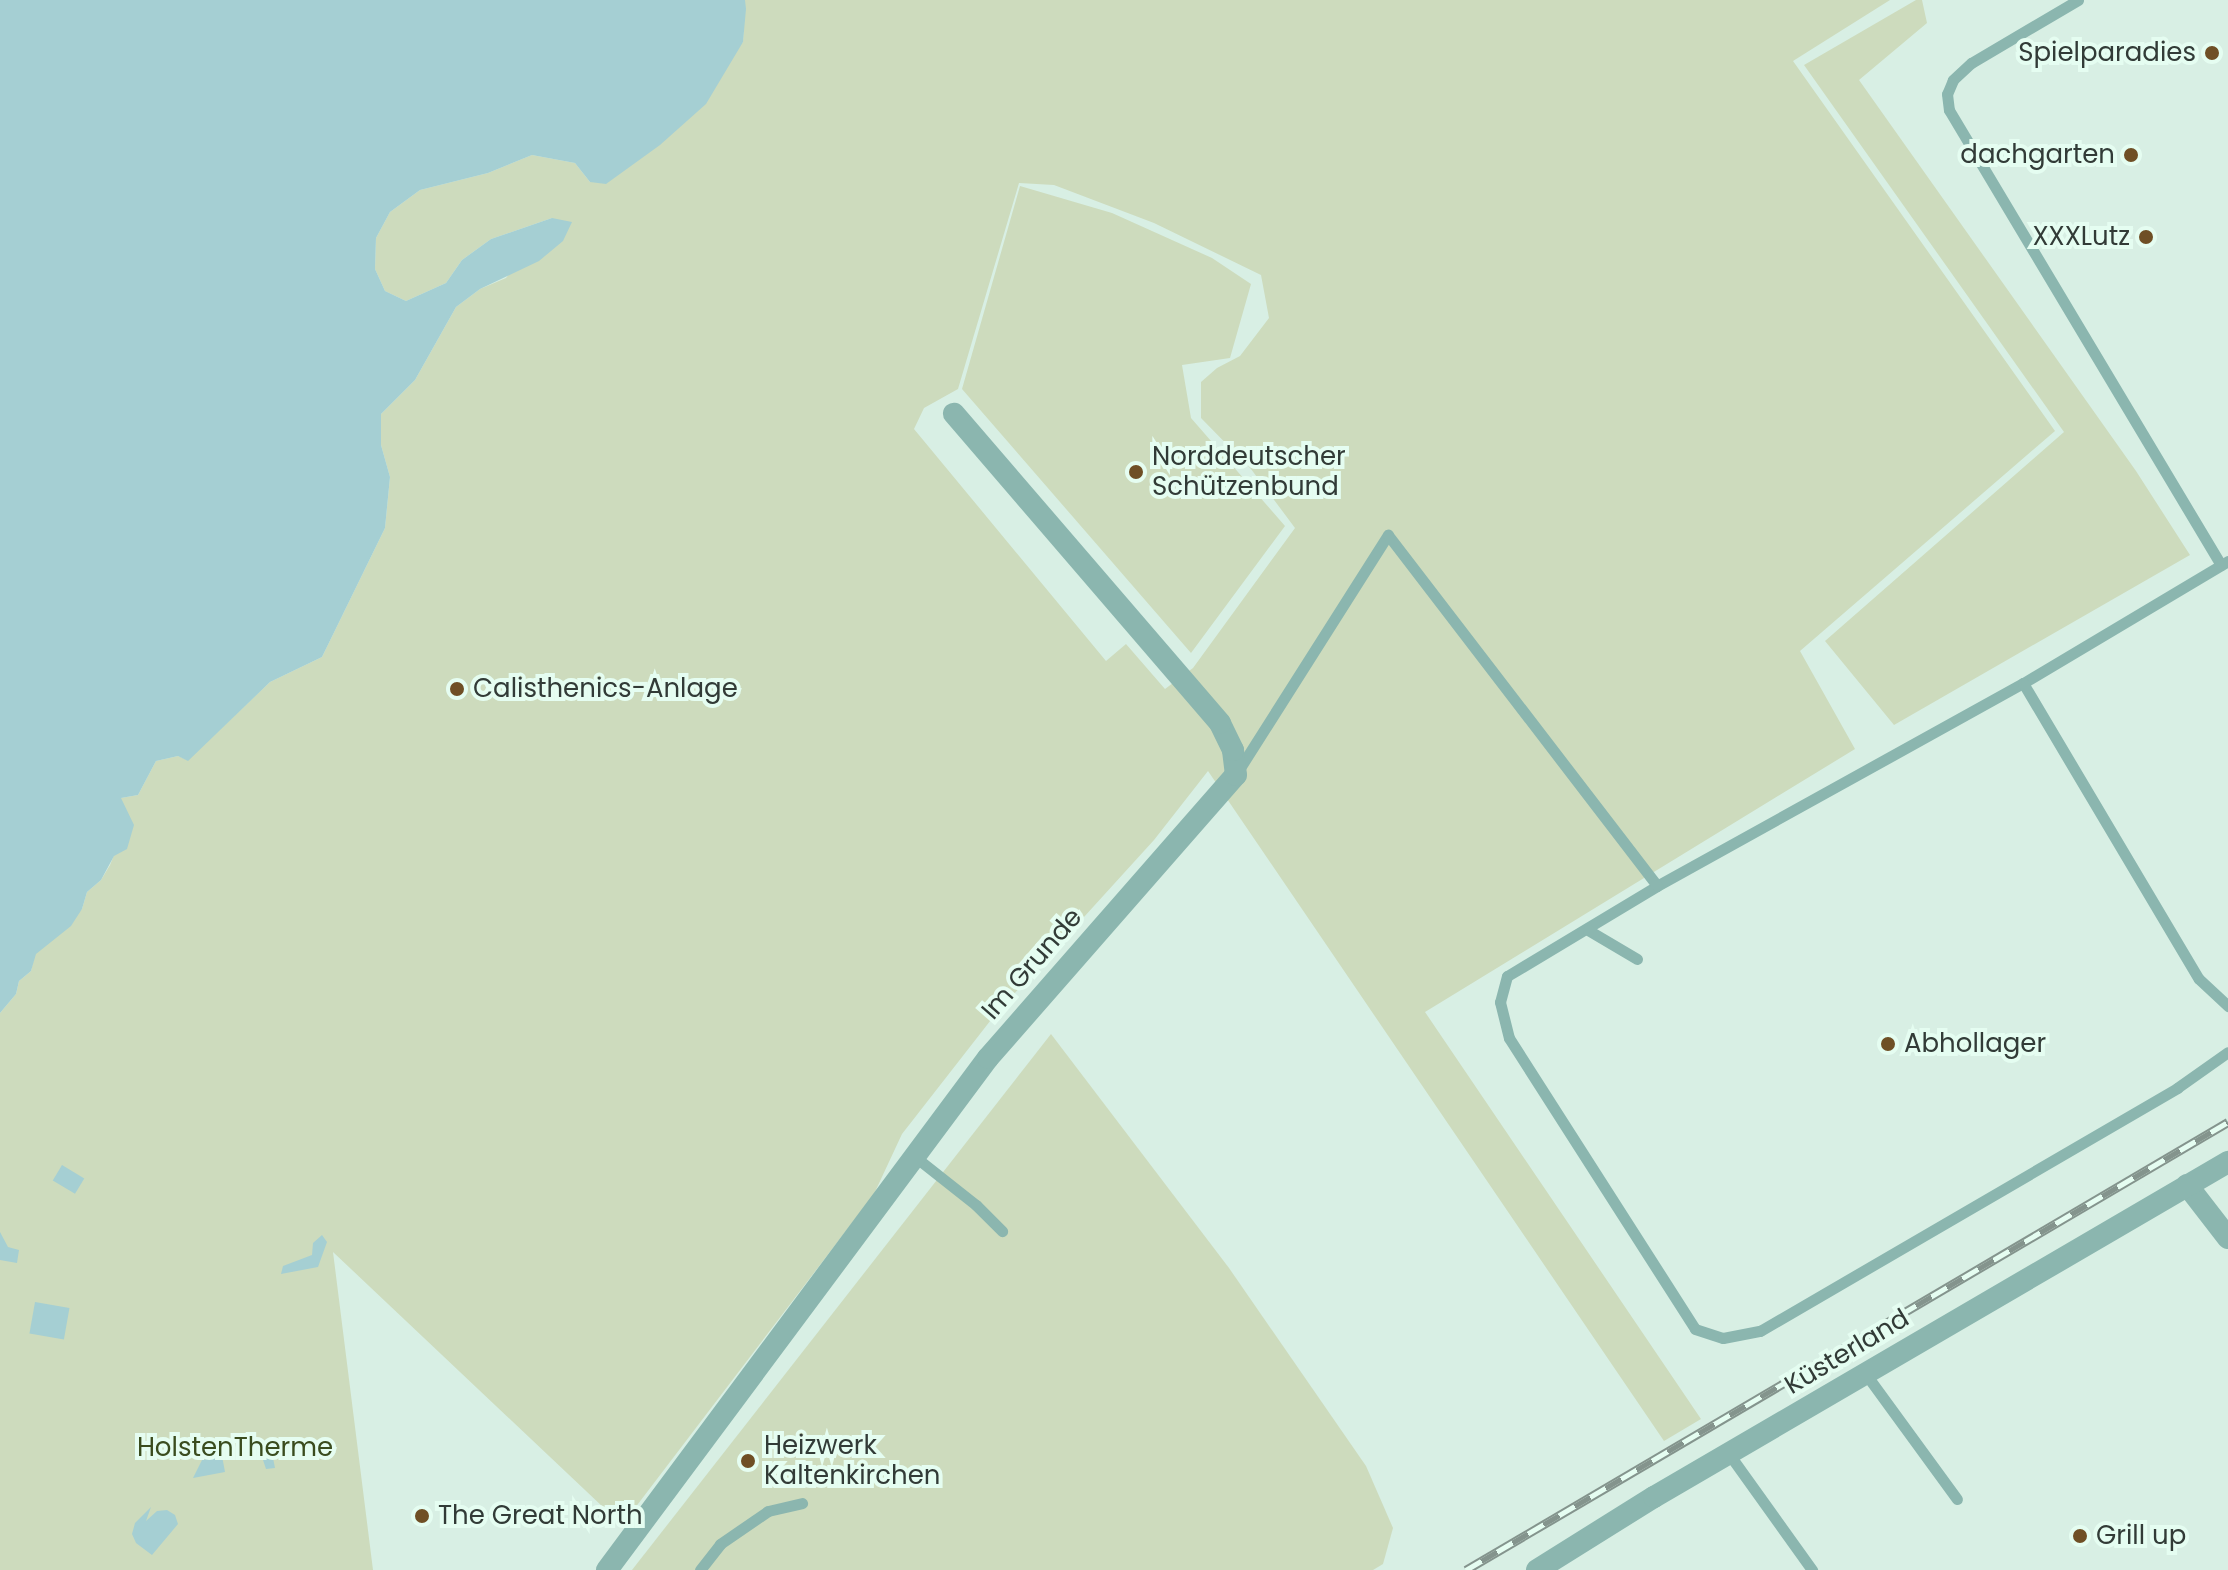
<!DOCTYPE html>
<html>
<head>
<meta charset="utf-8">
<style>
  body { margin:0 }
  #map { position:relative; width:2228px; height:1570px; overflow:hidden; background:#d8efe4; font-family:Poppins,sans-serif }
  div>[style] { position:absolute }
  .green>* { inset:0; background:#cddbbd }
  .water>* { inset:0; background:#a5cfd3; transform-origin:0 0 }
  .service>* { height:11px; margin:-5.5px; padding:0 5.5px; transform-origin:5.5px; border-radius:5.5px; background:#8bb6af }
  .minor>* { height:22px; margin:-11px; padding:0 11px; transform-origin:11px; border-radius:11px; background:#8bb6af }
  .rail>* { height:9px; margin-top:-4.5px; transform-origin:0; background:repeating-linear-gradient(90deg,#e5fdf1 0 18px,#84948d 0 36px); box-sizing:border-box; border-block:2px solid #84948d }
  .dots>* { width:22px; height:22px; translate:-50% -50%; box-sizing:border-box; border:4px solid #e5fdf1; border-radius:50% }
  span { translate:-50% -50%; white-space:nowrap; text-align:center; line-height:1.15; -webkit-text-stroke:8px #e5fdf1; paint-order:stroke }
  .poi-label { font-size:26px; color:#323b37 }
  .right { translate:-100% -50%; text-align:right }
  .left { translate:0 -50%; text-align:left }
  .street-label { font-size:26px; color:#323b37 }
  .park-label { font-size:26px; color:#3a4c1e }
</style>
</head>
<body>
<div id="map">
  <div class="green">
    <div style="clip-path:polygon(evenodd,745px 0,1890px 0,1793px 61px,2055px 431px,1800px 651px,1855px 749px,1425px 1012px,1701px 1419px,1664px 1441px,1208px 771px,1154px 840px,994px 1016px,902px 1134px,874px 1194px,622px 1525px,333px 1252px,373px 1570px,0 1570px,0 1013px,16px 994px,19px 981px,31px 971px,35px 954px,82px 909px,87px 892px,101px 880px,110px 865px,114px 855px,121px 798px,138px 795px,156px 761px,178px 756px,188px 760px,270px 682px,322px 657px,385px 528px,390px 477px,381px 445px,381px 414px,415px 380px,456px 307px,480px 289px,506px 278px,552px 218px,491px 239px,462px 260px,446px 283px,406px 301px,385px 291px,375px 269px,376px 238px,390px 212px,420px 190px,488px 173px,532px 155px,575px 163px,590px 182px,743px 42px,745px 0,1019px 183px,1054px 185px,1154px 223px,1261px 275px,1269px 318px,1240px 356px,1217px 368px,1201px 382px,1201px 418px,1251px 469px,1295px 528px,1193px 668px,1165px 689px,1126px 644px,1106px 661px,914px 429px,924px 408px,958px 389px,1019px 183px)"></div>
    <div style="clip-path:polygon(1916px 0,1922px 0,1927px 23px,1859px 80px,2136px 471px,2190px 555px,1894px 725px,1825px 641px,2064px 432px,1804px 65px)"></div>
    <div style="clip-path:polygon(1020px 186px,1112px 213px,1212px 258px,1251px 284px,1230px 358px,1182px 365px,1191px 418px,1285px 526px,1191px 653px,962px 389px)"></div>
    <div style="clip-path:polygon(1051px 1034px,1229px 1268px,1366px 1466px,1393px 1528px,1383px 1564px,1373px 1570px,632px 1570px)"></div>
  </div>
  <div class="water">
    <div style="clip-path:polygon(0 0,745px 0,746px 9px,743px 42px,706px 104px,660px 145px,606px 184px,590px 182px,575px 163px,532px 155px,488px 173px,420px 190px,390px 212px,376px 238px,375px 269px,385px 291px,406px 301px,446px 283px,462px 260px,491px 239px,552px 218px,572px 222px,563px 241px,539px 261px,480px 289px,456px 307px,415px 380px,381px 414px,381px 445px,390px 477px,385px 528px,322px 657px,270px 682px,188px 761px,178px 756px,156px 761px,138px 795px,121px 798px,134px 825px,127px 849px,114px 856px,101px 880px,87px 892px,82px 909px,71px 926px,36px 954px,31px 971px,19px 981px,16px 994px,0 1013px)"></div>
    <div style="left:62px;top:1165px;width:26px;height:18px;rotate:31deg"></div>
    <div style="clip-path:polygon(0 1232px,8px 1247px,19px 1250px,17px 1263px,0 1260px)"></div>
    <div style="clip-path:polygon(322px 1235px,327px 1242px,318px 1267px,281px 1274px,283px 1266px,312px 1255px,313px 1243px)"></div>
    <div style="left:35px;top:1302px;width:35px;height:32px;rotate:10deg"></div>
    <div style="clip-path:polygon(258px 1438px,270px 1443px,275px 1468px,266px 1469px,263px 1460px,251px 1453px,252px 1443px)"></div>
    <div style="clip-path:polygon(222px 1456px,225px 1472px,193px 1478px,202px 1460px)"></div>
    <div style="clip-path:polygon(151px 1507px,146px 1521px,157px 1511px,167px 1510px,175px 1515px,178px 1524px,152px 1555px,136px 1543px,132px 1534px,135px 1523px)"></div>
  </div>
  <div class="service">
    <div style="left:2078px;top:0;width:124px;rotate:149.5deg"></div>
    <div style="left:1971px;top:63px;width:25px;rotate:137deg"></div>
    <div style="left:1953px;top:80px;width:15px;rotate:113deg"></div>
    <div style="left:1947px;top:94px;width:16px;rotate:83deg"></div>
    <div style="left:1949px;top:110px;width:530px;rotate:59.13deg"></div>
    <div style="left:2228px;top:561px;width:239px;rotate:149.2deg"></div>
    <div style="left:2023px;top:683px;width:419px;rotate:151deg"></div>
    <div style="left:1657px;top:886px;width:175px;rotate:149deg"></div>
    <div style="left:1507px;top:976px;width:27px;rotate:105deg"></div>
    <div style="left:1500px;top:1002px;width:37px;rotate:76deg"></div>
    <div style="left:1509px;top:1038px;width:345px;rotate:57.4deg"></div>
    <div style="left:1695px;top:1329px;width:29px;rotate:18deg"></div>
    <div style="left:1723px;top:1338px;width:38px;rotate:-11deg"></div>
    <div style="left:1760px;top:1331px;width:483px;rotate:-30.2deg"></div>
    <div style="left:2177px;top:1088px;width:62px;rotate:-35.2deg"></div>
    <div style="left:2023px;top:683px;width:344px;rotate:59.3deg"></div>
    <div style="left:2199px;top:979px;width:40px;rotate:43deg"></div>
    <div style="left:1238px;top:771px;width:280px;rotate:-57.6deg"></div>
    <div style="left:1388px;top:535px;width:442px;rotate:52.5deg"></div>
    <div style="left:1588px;top:930px;width:57px;rotate:30.6deg"></div>
    <div style="left:914px;top:1156px;width:79px;rotate:38.3deg"></div>
    <div style="left:976px;top:1205px;width:37px;rotate:45deg"></div>
    <div style="left:1865px;top:1373px;width:156px;rotate:53.9deg"></div>
    <div style="left:1729px;top:1454px;width:143px;rotate:54.4deg"></div>
    <div style="left:700px;top:1570px;width:33px;rotate:-52deg"></div>
    <div style="left:720px;top:1544px;width:58px;rotate:-34.5deg"></div>
    <div style="left:768px;top:1511px;width:35px;rotate:-13deg"></div>
  </div>
  <div class="minor">
    <div style="left:2187px;top:1185px;width:67px;rotate:52.3deg"></div>
    <div style="left:607px;top:1570px;width:638px;rotate:-53.35deg"></div>
    <div style="left:988px;top:1058px;width:376px;rotate:-48.8deg"></div>
    <div style="left:1236px;top:775px;width:25px;rotate:-97deg"></div>
    <div style="left:1233px;top:750px;width:30px;rotate:-116deg"></div>
    <div style="left:1220px;top:723px;width:408px;rotate:-130.7deg"></div>
    <div style="left:1537px;top:1570px;width:138px;rotate:-32deg"></div>
    <div style="left:1654px;top:1497px;width:665px;rotate:-30.27deg"></div>
  </div>
  <div class="rail">
    <div style="left:1466px;top:1570px;width:884px;rotate:-30.45deg"></div>
  </div>
  <div class="dots">
    <div style="left:2212px;top:53px;background:#6f4f25"></div>
    <div style="left:2131px;top:155px;background:#6f4f25"></div>
    <div style="left:2146px;top:237px;background:#6f4f25"></div>
    <div style="left:1136px;top:472px;background:#6f4f25"></div>
    <div style="left:457px;top:689px;background:#6f4f25"></div>
    <div style="left:1888px;top:1044px;background:#6f4f25"></div>
    <div style="left:748px;top:1461px;background:#6f4f25"></div>
    <div style="left:422px;top:1516px;background:#6f4f25"></div>
    <div style="left:2080px;top:1536px;background:#6f4f25"></div>
  </div>
  <div class="poi-label">
    <span class="right" style="left:2196px;top:53px">Spielparadies</span>
    <span class="right" style="left:2115px;top:155px">dachgarten</span>
    <span class="right" style="left:2130px;top:237px">XXXLutz</span>
    <span class="left" style="left:1152px;top:472px">Norddeutscher<br>Schützenbund</span>
    <span class="left" style="left:473px;top:689px">Calisthenics-Anlage</span>
    <span class="left" style="left:1904px;top:1044px">Abhollager</span>
    <span class="left" style="left:764px;top:1461px">Heizwerk<br>Kaltenkirchen</span>
    <span class="left" style="left:438px;top:1516px">The Great North</span>
    <span class="left" style="left:2096px;top:1536px">Grill up</span>
  </div>
  <div class="street-label">
    <span style="left:1032px;top:964px;rotate:-49deg">Im Grunde</span>
    <span style="left:1847px;top:1352px;rotate:-31deg">Küsterland</span>
  </div>
  <div class="park-label">
    <span style="left:235px;top:1448px">HolstenTherme</span>
  </div>
</div>
</body>
</html>
